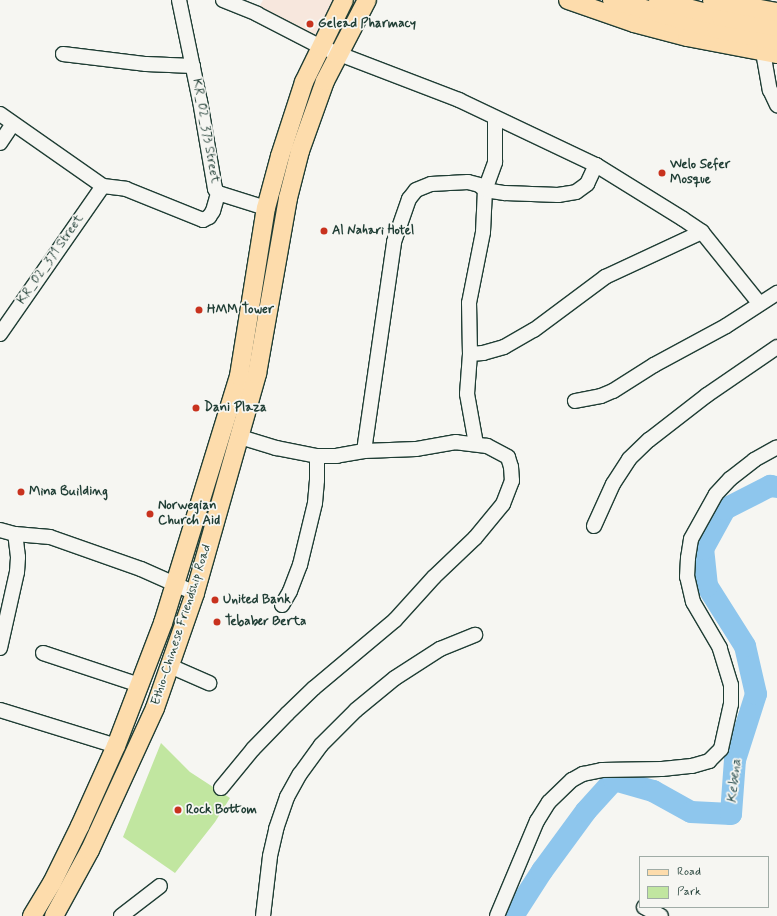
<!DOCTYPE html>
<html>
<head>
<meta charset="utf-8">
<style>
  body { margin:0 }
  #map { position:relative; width:777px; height:916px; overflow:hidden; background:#f6f6f2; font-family:Mynerve,sans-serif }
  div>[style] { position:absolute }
  .built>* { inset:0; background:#f7e7dd }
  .green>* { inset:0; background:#c1e6a0 }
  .river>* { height:22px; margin:-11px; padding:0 11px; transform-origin:11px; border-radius:11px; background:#8ec6ed }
  .roads { filter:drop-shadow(1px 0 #1f3d34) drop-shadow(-1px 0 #1f3d34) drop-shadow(0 1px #1f3d34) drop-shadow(0 -1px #1f3d34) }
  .minor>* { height:14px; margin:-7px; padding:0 7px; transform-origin:7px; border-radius:7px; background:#f6f6f2 }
  .major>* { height:18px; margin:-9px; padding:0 9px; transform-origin:9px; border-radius:9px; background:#fddcac }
  .dots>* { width:11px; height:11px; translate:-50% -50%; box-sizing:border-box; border:2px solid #f6f6f2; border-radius:50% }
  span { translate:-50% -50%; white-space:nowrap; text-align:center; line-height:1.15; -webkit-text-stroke:3.5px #f6f6f2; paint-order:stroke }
  .poi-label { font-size:13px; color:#1f3d34; font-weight:700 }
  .left { translate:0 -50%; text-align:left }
  .street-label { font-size:13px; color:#1f3d34 }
  .water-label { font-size:14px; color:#355859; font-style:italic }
  .legend { position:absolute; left:639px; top:856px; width:130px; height:52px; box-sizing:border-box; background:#f6f6f2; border:1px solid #a0aca6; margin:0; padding:5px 7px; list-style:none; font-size:12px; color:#1f3d34 }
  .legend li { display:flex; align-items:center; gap:8px; height:20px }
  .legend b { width:20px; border:1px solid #a0aca6 }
</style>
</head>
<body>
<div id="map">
  <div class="built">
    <div style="clip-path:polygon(263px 0,334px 0,314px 37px,259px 7px)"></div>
  </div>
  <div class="green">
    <div style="clip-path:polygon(161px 743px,190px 772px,230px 798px,215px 822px,175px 873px,123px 837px)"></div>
  </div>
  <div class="river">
    <div style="left:513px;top:916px;width:54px;rotate:-57.2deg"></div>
    <div style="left:542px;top:871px;width:74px;rotate:-53.7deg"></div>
    <div style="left:586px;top:811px;width:42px;rotate:-47.9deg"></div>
    <div style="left:614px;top:780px;width:41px;rotate:15.8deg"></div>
    <div style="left:653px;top:791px;width:43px;rotate:28.9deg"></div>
    <div style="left:691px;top:812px;width:40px;rotate:2.9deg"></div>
    <div style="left:731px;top:814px;width:54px;rotate:-85.8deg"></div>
    <div style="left:735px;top:760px;width:69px;rotate:-72.3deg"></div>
    <div style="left:756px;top:694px;width:49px;rotate:-102.9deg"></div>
    <div style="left:745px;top:646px;width:71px;rotate:-122.3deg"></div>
    <div style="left:707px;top:586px;width:37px;rotate:-96deg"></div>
    <div style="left:703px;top:549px;width:46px;rotate:-61.2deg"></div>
    <div style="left:725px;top:509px;width:51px;rotate:-27.1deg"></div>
    <div style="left:770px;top:486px;width:7px;rotate:8deg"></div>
  </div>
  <div class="roads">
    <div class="minor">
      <div style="left:179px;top:0;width:103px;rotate:78.3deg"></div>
      <div style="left:200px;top:101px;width:89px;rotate:80.3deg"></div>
      <div style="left:215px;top:189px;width:5px;rotate:53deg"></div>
      <div style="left:218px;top:193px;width:50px;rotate:17.4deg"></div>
      <div style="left:223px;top:0;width:37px;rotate:22deg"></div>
      <div style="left:257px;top:14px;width:72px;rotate:27.3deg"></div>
      <div style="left:321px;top:47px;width:148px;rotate:21deg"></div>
      <div style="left:459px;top:100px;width:152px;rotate:25.4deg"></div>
      <div style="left:596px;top:165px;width:102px;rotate:31.8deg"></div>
      <div style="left:683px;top:219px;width:23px;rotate:34deg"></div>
      <div style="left:702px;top:232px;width:91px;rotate:51.2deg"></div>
      <div style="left:763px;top:52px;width:39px;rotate:80deg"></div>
      <div style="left:770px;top:90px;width:17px;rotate:65deg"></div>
      <div style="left:63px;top:54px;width:84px;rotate:6.9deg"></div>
      <div style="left:146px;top:64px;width:47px;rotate:2.4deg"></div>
      <div style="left:0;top:114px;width:126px;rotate:35deg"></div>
      <div style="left:103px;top:186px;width:23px;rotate:7deg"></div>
      <div style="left:126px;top:189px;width:83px;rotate:21.9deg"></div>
      <div style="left:203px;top:220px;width:7px;rotate:-27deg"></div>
      <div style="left:209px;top:217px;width:7px;rotate:-56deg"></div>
      <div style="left:213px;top:211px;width:19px;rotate:-74deg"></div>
      <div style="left:0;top:143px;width:23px;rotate:-56deg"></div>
      <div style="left:0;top:334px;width:180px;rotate:-55.2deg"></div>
      <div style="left:470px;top:354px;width:13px;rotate:-4deg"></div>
      <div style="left:483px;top:353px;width:22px;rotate:-16deg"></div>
      <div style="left:504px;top:347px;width:34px;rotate:-30deg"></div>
      <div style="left:534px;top:330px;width:89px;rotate:-36.7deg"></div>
      <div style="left:605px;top:277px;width:107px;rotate:-24.9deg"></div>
      <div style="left:575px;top:401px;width:26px;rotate:-11deg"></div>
      <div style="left:601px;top:396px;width:13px;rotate:-23deg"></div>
      <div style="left:613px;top:391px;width:49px;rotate:-32.4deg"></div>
      <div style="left:654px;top:365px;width:82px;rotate:-28.4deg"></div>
      <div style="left:726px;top:326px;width:61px;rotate:-32.9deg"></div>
      <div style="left:476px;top:444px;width:51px;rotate:-100.2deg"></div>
      <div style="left:467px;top:394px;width:40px;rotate:-85.7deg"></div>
      <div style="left:470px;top:354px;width:51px;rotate:-91.1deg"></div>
      <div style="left:469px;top:303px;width:72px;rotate:-78.8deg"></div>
      <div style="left:483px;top:232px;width:42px;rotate:-87.3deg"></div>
      <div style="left:485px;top:190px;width:30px;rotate:-70deg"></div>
      <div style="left:495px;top:162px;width:44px;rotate:-90deg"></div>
      <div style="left:364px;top:451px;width:211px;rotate:-81.8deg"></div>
      <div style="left:394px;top:242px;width:46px;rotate:-70.8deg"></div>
      <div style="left:409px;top:199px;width:11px;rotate:-52deg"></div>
      <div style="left:416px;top:190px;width:16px;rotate:-22deg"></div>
      <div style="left:431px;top:184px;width:37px;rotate:-3deg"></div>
      <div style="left:468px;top:182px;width:11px;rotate:15deg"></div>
      <div style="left:479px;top:185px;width:8px;rotate:40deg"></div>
      <div style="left:485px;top:190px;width:20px;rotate:9deg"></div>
      <div style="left:505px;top:193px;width:53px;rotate:2.2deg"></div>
      <div style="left:558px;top:195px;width:18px;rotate:-9deg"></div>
      <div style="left:576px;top:192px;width:14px;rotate:-36deg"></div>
      <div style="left:587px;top:184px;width:21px;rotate:-65deg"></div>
      <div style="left:594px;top:526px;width:46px;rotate:-65.7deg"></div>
      <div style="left:613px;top:484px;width:30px;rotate:-57deg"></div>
      <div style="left:629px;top:459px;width:28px;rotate:-44deg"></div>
      <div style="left:649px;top:440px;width:73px;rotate:-37.8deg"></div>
      <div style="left:707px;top:395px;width:85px;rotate:-34.4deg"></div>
      <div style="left:0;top:530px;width:16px;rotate:15deg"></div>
      <div style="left:15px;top:534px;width:35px;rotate:5deg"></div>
      <div style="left:50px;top:537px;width:96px;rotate:19.4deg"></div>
      <div style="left:141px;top:569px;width:59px;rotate:24deg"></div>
      <div style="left:282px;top:605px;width:16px;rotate:-60deg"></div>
      <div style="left:290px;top:591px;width:28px;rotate:-69deg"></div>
      <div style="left:300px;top:565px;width:64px;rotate:-76.4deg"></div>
      <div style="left:315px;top:503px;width:23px;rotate:-85deg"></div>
      <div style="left:317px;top:480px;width:24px;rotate:-90deg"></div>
      <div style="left:0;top:648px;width:78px;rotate:-77.4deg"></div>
      <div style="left:17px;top:572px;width:15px;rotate:-86deg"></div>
      <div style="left:18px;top:557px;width:23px;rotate:-97deg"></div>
      <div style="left:43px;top:653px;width:102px;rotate:18.3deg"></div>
      <div style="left:170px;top:666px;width:43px;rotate:23.6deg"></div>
      <div style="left:0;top:710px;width:121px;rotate:17.2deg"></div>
      <div style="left:221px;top:788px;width:50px;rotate:-50.6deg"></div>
      <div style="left:253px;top:749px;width:49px;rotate:-45.8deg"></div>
      <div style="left:287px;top:714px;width:37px;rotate:-44deg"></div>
      <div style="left:314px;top:688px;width:106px;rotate:-40deg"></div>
      <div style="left:395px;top:620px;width:58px;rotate:-47.8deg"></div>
      <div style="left:434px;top:577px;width:57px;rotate:-43.6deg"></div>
      <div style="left:475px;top:538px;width:44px;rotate:-50.5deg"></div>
      <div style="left:503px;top:504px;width:25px;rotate:-69deg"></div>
      <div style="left:512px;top:481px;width:14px;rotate:-94deg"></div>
      <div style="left:511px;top:467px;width:10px;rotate:-107deg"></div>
      <div style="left:508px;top:457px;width:24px;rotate:-152deg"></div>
      <div style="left:487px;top:446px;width:31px;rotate:-173deg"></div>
      <div style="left:456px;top:442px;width:41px;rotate:170.1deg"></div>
      <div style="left:416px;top:449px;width:52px;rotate:177.8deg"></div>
      <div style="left:364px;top:451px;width:27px;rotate:170deg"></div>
      <div style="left:337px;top:456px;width:20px;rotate:180deg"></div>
      <div style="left:317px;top:456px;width:42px;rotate:-169deg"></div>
      <div style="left:276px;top:448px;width:39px;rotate:-163deg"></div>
      <div style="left:644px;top:907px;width:19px;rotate:28deg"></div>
      <div style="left:121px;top:916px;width:49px;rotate:-37.6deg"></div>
      <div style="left:263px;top:916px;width:60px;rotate:-83.3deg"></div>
      <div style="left:270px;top:856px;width:28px;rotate:-77deg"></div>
      <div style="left:276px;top:829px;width:34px;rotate:-71deg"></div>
      <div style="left:287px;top:797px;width:26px;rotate:-61deg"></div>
      <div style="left:300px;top:774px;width:36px;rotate:-54deg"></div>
      <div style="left:321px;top:745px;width:49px;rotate:-45deg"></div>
      <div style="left:356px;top:710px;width:50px;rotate:-39.4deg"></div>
      <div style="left:395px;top:678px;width:54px;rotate:-32.8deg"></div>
      <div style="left:440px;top:649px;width:38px;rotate:-22deg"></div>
      <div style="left:497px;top:916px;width:103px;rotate:-67.2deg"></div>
      <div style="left:537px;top:821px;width:22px;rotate:-58deg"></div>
      <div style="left:549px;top:802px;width:32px;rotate:-44deg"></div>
      <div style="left:572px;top:780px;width:13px;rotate:-29deg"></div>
      <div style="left:583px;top:774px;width:19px;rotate:-12deg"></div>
      <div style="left:602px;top:770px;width:60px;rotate:-1deg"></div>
      <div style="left:662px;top:769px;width:30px;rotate:-6deg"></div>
      <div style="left:692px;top:766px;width:18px;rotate:-16deg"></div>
      <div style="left:709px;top:761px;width:17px;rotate:-45deg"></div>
      <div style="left:721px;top:749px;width:46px;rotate:-77.5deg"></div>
      <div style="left:731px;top:704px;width:19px;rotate:-90deg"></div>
      <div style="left:731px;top:685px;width:39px;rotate:-107deg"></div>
      <div style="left:720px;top:648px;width:53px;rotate:-120.4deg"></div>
      <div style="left:693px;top:602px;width:26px;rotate:-103deg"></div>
      <div style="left:687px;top:577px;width:19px;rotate:-87deg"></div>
      <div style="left:688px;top:558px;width:19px;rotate:-81deg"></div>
      <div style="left:691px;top:539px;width:51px;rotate:-60.9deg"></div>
      <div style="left:716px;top:494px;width:21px;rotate:-47deg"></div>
      <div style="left:730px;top:479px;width:31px;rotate:-38deg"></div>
      <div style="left:754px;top:460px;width:26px;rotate:-29deg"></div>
    </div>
    <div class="major">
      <div style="left:568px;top:0;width:70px;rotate:19.2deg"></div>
      <div style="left:634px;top:23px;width:55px;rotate:14.8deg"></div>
      <div style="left:687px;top:37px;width:92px;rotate:10.7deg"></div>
      <div style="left:612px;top:0;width:108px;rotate:15.6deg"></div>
      <div style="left:716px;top:29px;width:62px;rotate:11.1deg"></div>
      <div style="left:658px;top:0;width:65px;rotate:15.1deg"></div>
      <div style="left:721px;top:17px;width:57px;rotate:10.1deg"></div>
      <div style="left:712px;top:0;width:66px;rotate:10.5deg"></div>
      <div style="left:32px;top:916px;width:39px;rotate:-59deg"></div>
      <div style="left:52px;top:883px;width:64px;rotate:-63.8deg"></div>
      <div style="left:80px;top:826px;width:88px;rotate:-65.8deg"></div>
      <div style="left:116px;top:746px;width:132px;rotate:-69.1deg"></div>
      <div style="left:163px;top:623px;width:258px;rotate:-72.9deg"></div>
      <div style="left:239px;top:376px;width:170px;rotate:-80.9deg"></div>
      <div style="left:266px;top:208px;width:54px;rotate:-74.9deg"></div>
      <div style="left:280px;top:156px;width:78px;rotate:-72deg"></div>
      <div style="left:304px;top:82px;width:91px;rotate:-64deg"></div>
      <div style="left:54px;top:916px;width:75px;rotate:-61.4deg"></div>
      <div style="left:90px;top:850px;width:156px;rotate:-65.4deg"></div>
      <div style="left:155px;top:708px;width:122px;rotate:-70.8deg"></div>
      <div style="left:195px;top:593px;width:228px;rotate:-74.2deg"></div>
      <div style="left:257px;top:374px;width:179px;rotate:-80deg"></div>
      <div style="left:288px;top:198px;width:49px;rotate:-75.7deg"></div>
      <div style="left:300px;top:151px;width:74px;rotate:-70.3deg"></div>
      <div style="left:325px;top:81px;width:91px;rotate:-62.6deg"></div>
    </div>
  </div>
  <div class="dots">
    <div style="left:310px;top:24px;background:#c8321e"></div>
    <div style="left:662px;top:173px;background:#c8321e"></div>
    <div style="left:324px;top:231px;background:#c8321e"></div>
    <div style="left:199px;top:310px;background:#c8321e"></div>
    <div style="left:196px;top:408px;background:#c8321e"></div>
    <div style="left:21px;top:492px;background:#c8321e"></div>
    <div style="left:150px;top:514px;background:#c8321e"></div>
    <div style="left:215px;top:600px;background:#c8321e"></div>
    <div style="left:217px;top:622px;background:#c8321e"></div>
    <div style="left:178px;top:810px;background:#c8321e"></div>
  </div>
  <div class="poi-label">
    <span class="left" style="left:318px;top:24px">Gelead Pharmacy</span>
    <span class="left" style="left:670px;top:173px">Welo Sefer<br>Mosque</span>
    <span class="left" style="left:332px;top:231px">Al Nahari Hotel</span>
    <span class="left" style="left:207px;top:310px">HMM Tower</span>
    <span class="left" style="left:204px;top:408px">Dani Plaza</span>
    <span class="left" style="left:29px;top:492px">Mina Building</span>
    <span class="left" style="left:158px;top:514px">Norwegian<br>Church Aid</span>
    <span class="left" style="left:223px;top:600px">United Bank</span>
    <span class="left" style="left:225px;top:622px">Tebaber Berta</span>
    <span class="left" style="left:186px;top:810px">Rock Bottom</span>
  </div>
  <div class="street-label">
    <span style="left:205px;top:131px;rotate:80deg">KR_02_373 Street</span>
    <span style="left:51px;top:260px;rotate:-55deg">KR_02_371 Street</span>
    <span style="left:182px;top:625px;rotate:-72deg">Ethio-Chinese Friendship Road</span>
  </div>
  <div class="water-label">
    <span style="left:734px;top:781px;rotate:-84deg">Kebena</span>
  </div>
  <ul class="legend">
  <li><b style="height:5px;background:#fddcac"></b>Road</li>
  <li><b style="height:11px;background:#c1e6a0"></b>Park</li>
  </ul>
</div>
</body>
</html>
